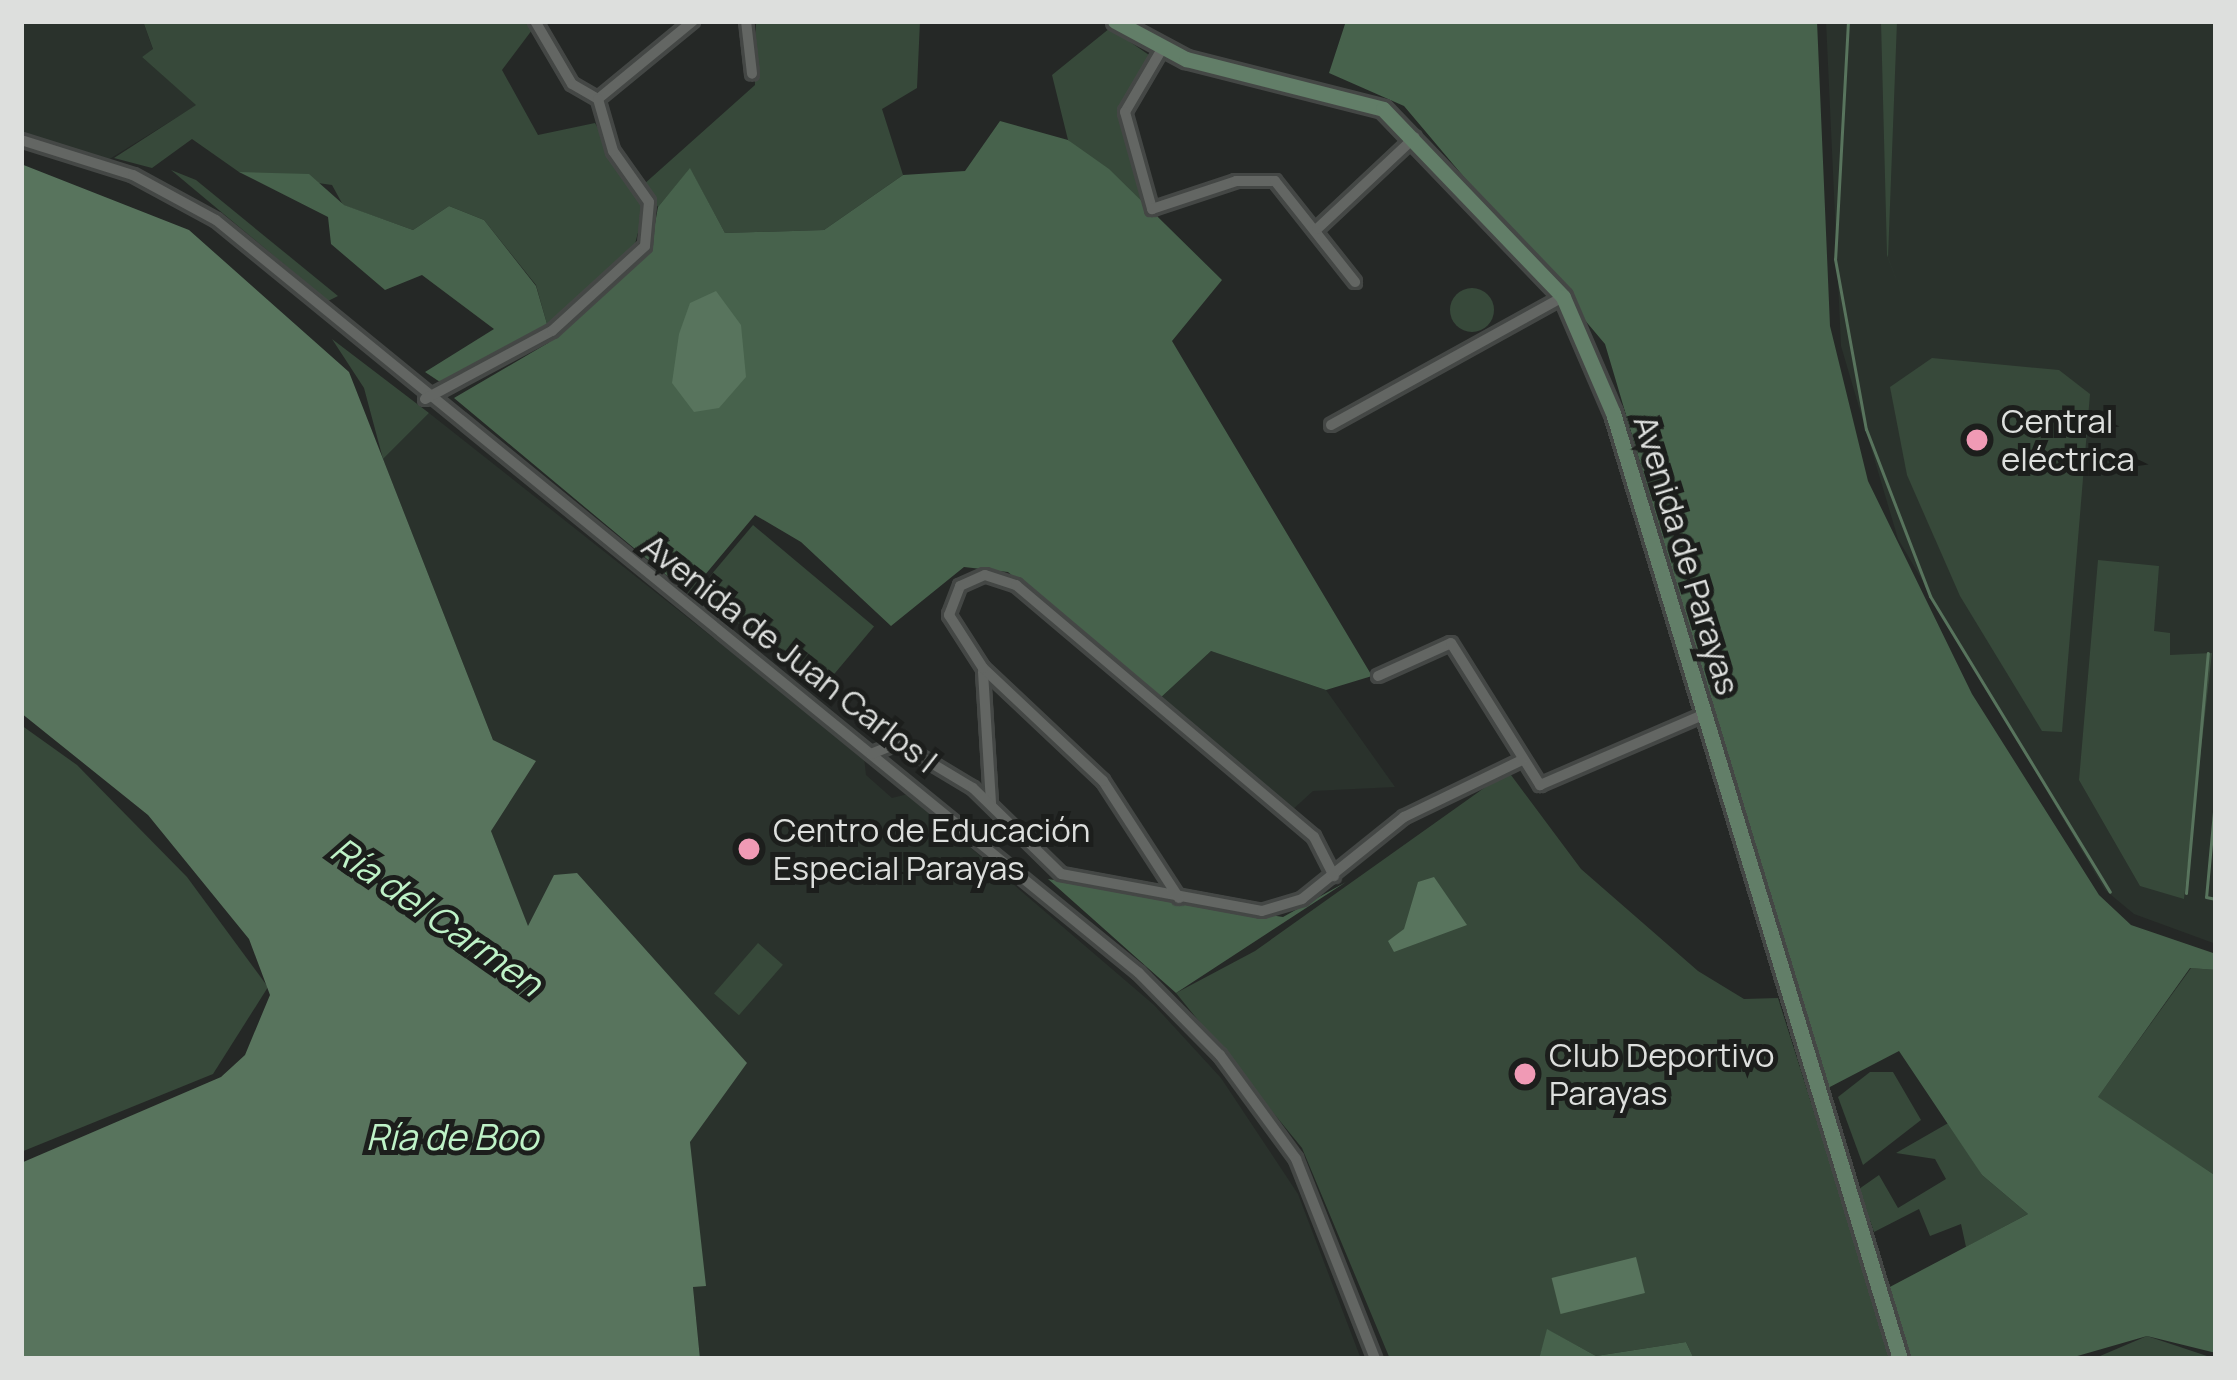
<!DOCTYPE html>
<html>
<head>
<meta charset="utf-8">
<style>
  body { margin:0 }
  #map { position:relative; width:2237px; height:1380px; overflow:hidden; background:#252826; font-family:Manrope,sans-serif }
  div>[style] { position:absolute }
  .built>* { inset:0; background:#2a322c }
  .green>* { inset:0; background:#37493a; transform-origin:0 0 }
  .round { border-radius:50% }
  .forest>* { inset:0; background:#47624c }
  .water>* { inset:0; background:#58745d; transform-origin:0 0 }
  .stream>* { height:3px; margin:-1.5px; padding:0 1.5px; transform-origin:1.5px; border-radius:1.5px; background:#58745d }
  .roads { filter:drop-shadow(3px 0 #444745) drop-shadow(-3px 0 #444745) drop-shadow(0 3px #444745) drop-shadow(0 -3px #444745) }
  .street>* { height:10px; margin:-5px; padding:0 5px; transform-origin:5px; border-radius:5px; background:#636663 }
  .secondary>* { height:15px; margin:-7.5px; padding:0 7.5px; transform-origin:7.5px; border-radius:7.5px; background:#627e68 }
  .dots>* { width:33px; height:33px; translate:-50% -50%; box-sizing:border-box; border:6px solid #1c1e1c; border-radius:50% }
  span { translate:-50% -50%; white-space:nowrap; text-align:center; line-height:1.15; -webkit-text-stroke:10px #1c1e1c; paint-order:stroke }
  .poi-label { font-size:33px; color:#dddfdd }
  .left { translate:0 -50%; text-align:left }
  .street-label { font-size:33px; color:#dddfdd }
  .water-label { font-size:36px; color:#bef2c7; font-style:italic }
  .frame { position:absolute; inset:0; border:24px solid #dddfdd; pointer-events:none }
</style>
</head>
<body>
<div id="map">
  <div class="built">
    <div style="clip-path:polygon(21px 21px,143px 21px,153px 50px,142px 57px,197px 105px,95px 168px,21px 147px)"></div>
    <div style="clip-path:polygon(1826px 21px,2216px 21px,2216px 944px,2134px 914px,2105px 890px,1898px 539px,1841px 346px)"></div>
    <div style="clip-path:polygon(429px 413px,864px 757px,866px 775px,892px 798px,908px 794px,1154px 1005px,1221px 1078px,1298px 1194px,1361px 1359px,700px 1359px,693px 1286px,705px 1285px,690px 1142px,528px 928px,491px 831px,493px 740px,383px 459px)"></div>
    <div style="clip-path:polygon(1211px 651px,1326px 690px,1395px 787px,1313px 791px,1290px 812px,1158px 700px)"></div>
  </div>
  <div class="green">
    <div style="clip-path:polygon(143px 21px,526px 21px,532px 30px,502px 70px,538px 135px,595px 123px,644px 209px,634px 248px,547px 324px,536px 285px,484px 220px,449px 206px,413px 230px,343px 205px,332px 185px,239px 172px,192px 139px,152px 168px,114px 158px,196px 105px,142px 57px,153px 49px)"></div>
    <div style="clip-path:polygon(756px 21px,920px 21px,917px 88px,882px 109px,903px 175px,824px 230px,725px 233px,690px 169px,658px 207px,643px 185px,755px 85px)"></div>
    <div style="clip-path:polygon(1881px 21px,1897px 21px,1888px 258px,1902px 294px,1887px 255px)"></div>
    <div style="clip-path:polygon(1110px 28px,1149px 55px,1121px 105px,1145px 210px,1068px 140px,1052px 75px)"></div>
    <div style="clip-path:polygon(171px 170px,196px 180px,338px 296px,328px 301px)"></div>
    <div class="round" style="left:1450px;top:288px;width:44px;height:44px"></div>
    <div style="clip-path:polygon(332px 339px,429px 413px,383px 459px,364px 388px)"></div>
    <div style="clip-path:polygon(1932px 358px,2059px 370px,2090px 394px,2062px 732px,2042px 731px,1960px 596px,1907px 475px,1890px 387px)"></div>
    <div style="left:753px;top:525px;width:158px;height:85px;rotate:40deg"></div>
    <div style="clip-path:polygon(2098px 560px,2159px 566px,2154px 631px,2170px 633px,2170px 655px,2212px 653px,2184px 899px,2140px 886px,2079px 780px)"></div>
    <div style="clip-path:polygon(21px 725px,77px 765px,187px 877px,268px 987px,213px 1074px,21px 1152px)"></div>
    <div style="clip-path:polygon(1508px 771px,1581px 869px,1698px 971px,1744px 999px,1778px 998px,1892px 1359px,1694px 1359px,1686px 1342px,1596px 1356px,1548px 1330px,1539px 1359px,1390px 1359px,1302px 1148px,1176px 993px,1255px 951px)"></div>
    <div style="left:758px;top:943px;width:33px;height:67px;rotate:41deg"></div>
    <div style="clip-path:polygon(2191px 968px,2216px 970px,2216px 1176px,2097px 1098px)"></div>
    <div style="clip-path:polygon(1870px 1072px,1893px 1072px,1921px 1120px,1863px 1165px,1838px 1097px)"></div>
    <div style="clip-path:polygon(1950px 1122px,1982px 1175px,2028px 1214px,1966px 1247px,1961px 1224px,1930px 1236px,1919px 1209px,1874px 1232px,1859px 1189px,1879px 1175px,1898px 1208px,1946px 1179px,1935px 1159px,1896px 1153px)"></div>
    <div style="clip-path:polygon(2147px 1336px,2216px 1359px,2067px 1359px,2100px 1356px)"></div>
  </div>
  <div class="forest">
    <div style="clip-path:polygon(1346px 21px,1817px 21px,1830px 326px,1868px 481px,1972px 694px,2099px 895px,2131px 925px,2216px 954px,2216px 970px,2190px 968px,2098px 1097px,2216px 1176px,2216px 1353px,2147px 1336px,2067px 1359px,1908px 1359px,1886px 1289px,2028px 1214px,1982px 1175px,1899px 1051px,1826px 1089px,1605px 344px,1404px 106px,1329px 73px)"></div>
    <div style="clip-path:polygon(1000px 121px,1068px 140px,1109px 169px,1222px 280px,1172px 341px,1372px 676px,1326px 690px,1211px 651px,1158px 700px,1008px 572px,964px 567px,891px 626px,801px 542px,755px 515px,689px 594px,454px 398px,548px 343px,634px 267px,651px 246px,658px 207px,690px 168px,725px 233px,824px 230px,903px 175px,965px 171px)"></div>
    <div style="clip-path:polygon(239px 172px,309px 174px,344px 205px,413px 230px,449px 206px,484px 220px,536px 286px,547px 324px,443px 384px,425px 372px,494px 329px,422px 275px,385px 290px,331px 244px,328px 217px)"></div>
    <div style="clip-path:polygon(1048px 879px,1283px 917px,1346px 882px,1176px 993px)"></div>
    <div style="clip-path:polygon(1547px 1329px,1596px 1356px,1686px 1342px,1694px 1359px,1539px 1359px)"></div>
  </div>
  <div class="water">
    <div style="clip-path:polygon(21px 164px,189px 230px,349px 372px,493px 740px,536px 761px,491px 831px,528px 926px,554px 875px,577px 873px,747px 1063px,690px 1142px,706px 1286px,693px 1287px,700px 1359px,21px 1359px,21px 1163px,221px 1077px,245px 1055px,270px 995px,249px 939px,148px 815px,21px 713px)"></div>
    <div style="clip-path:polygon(716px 291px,741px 325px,746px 377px,719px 408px,694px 412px,672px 383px,679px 334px,690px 303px)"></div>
    <div style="clip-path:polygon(1434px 877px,1467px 925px,1394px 952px,1388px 941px,1404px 929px,1418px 882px)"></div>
    <div style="left:1636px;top:1257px;width:37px;height:87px;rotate:76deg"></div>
  </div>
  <div class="stream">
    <div style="left:1848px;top:21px;width:238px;rotate:93.1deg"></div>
    <div style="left:1835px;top:259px;width:173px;rotate:79.7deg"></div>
    <div style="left:1866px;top:429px;width:179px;rotate:69deg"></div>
    <div style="left:1930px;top:596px;width:346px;rotate:58.7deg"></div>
    <div style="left:2216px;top:790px;width:107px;rotate:95.3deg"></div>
    <div style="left:2206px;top:897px;width:10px;rotate:11deg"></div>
    <div style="left:2186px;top:893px;width:241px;rotate:-84.8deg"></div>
  </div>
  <div class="roads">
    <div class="street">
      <div style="left:535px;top:21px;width:73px;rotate:59.6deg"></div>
      <div style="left:572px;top:84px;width:30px;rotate:30deg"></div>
      <div style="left:746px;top:21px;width:53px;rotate:83.5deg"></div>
      <div style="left:1162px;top:49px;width:73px;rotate:120.4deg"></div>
      <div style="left:1125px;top:112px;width:101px;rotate:74.4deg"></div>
      <div style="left:1152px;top:209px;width:89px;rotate:-18.4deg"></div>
      <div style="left:1236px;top:181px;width:39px"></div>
      <div style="left:1275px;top:181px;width:129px;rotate:51.6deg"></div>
      <div style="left:598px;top:99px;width:123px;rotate:-39.4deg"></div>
      <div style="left:21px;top:140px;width:117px;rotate:17.4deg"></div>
      <div style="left:133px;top:175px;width:94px;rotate:28.5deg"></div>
      <div style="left:216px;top:220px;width:1191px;rotate:39.21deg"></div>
      <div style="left:1139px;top:973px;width:115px;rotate:45.4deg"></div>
      <div style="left:1220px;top:1055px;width:129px;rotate:53.8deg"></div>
      <div style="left:1296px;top:1159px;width:215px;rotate:68.4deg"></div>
      <div style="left:1317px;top:229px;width:134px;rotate:-43.2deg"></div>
      <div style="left:425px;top:399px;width:144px;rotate:-28.2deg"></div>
      <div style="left:552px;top:331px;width:126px;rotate:-42.4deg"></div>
      <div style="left:645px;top:246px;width:44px;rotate:-84.8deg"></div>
      <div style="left:649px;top:202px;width:62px;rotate:-125.2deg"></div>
      <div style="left:613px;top:151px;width:54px;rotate:-106.1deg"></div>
      <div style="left:1331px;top:425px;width:265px;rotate:-28.9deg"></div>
      <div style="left:983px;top:672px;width:132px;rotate:86.5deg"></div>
      <div style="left:1378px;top:676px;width:80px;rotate:-24.3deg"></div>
      <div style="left:1451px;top:643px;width:168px;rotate:57.9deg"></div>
      <div style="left:1540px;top:785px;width:180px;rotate:-23.3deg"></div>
      <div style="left:871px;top:754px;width:29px;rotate:-22deg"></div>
      <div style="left:898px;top:743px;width:87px;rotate:31deg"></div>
      <div style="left:973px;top:788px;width:123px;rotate:44.3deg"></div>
      <div style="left:1061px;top:874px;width:204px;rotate:10.4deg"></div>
      <div style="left:1262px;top:911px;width:42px;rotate:-16.7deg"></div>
      <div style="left:1302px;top:899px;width:131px;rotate:-38.8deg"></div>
      <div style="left:1404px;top:817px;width:129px;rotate:-25.8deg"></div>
      <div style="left:1179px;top:898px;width:140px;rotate:-123deg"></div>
      <div style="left:1103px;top:781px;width:165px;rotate:-136.7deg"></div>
      <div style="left:983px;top:668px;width:63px;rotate:-122.7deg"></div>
      <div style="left:949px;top:615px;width:31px;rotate:-69deg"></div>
      <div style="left:960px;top:586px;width:27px;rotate:-24deg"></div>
      <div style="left:985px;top:575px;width:33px;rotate:18deg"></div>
      <div style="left:1016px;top:585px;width:390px;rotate:40.2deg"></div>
      <div style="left:1314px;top:837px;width:44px;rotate:62.9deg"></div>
    </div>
    <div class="secondary">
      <div style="left:1115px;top:21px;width:81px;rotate:28.2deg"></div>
      <div style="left:1186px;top:59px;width:203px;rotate:14.2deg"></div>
      <div style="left:1383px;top:109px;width:260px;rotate:46.2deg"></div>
      <div style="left:1563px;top:297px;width:126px;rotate:66.7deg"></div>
      <div style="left:1613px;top:413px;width:989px;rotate:73.12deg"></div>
    </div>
  </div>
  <div class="dots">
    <div style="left:1977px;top:440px;background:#f09ab5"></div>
    <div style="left:749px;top:849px;background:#f09ab5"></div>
    <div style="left:1525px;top:1074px;background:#f09ab5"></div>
  </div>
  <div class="poi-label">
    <span class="left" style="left:2001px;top:440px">Central<br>eléctrica</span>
    <span class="left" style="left:773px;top:849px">Centro de Educación<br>Especial Parayas</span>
    <span class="left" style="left:1549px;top:1074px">Club Deportivo<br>Parayas</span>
  </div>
  <div class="street-label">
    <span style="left:1687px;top:555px;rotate:73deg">Avenida de Parayas</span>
    <span style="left:790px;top:653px;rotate:38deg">Avenida de Juan Carlos I</span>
  </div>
  <div class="water-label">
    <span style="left:437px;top:916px;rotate:35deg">Ría del Carmen</span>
    <span style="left:452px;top:1137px">Ría de Boo</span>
  </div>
  <div class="frame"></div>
</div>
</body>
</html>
